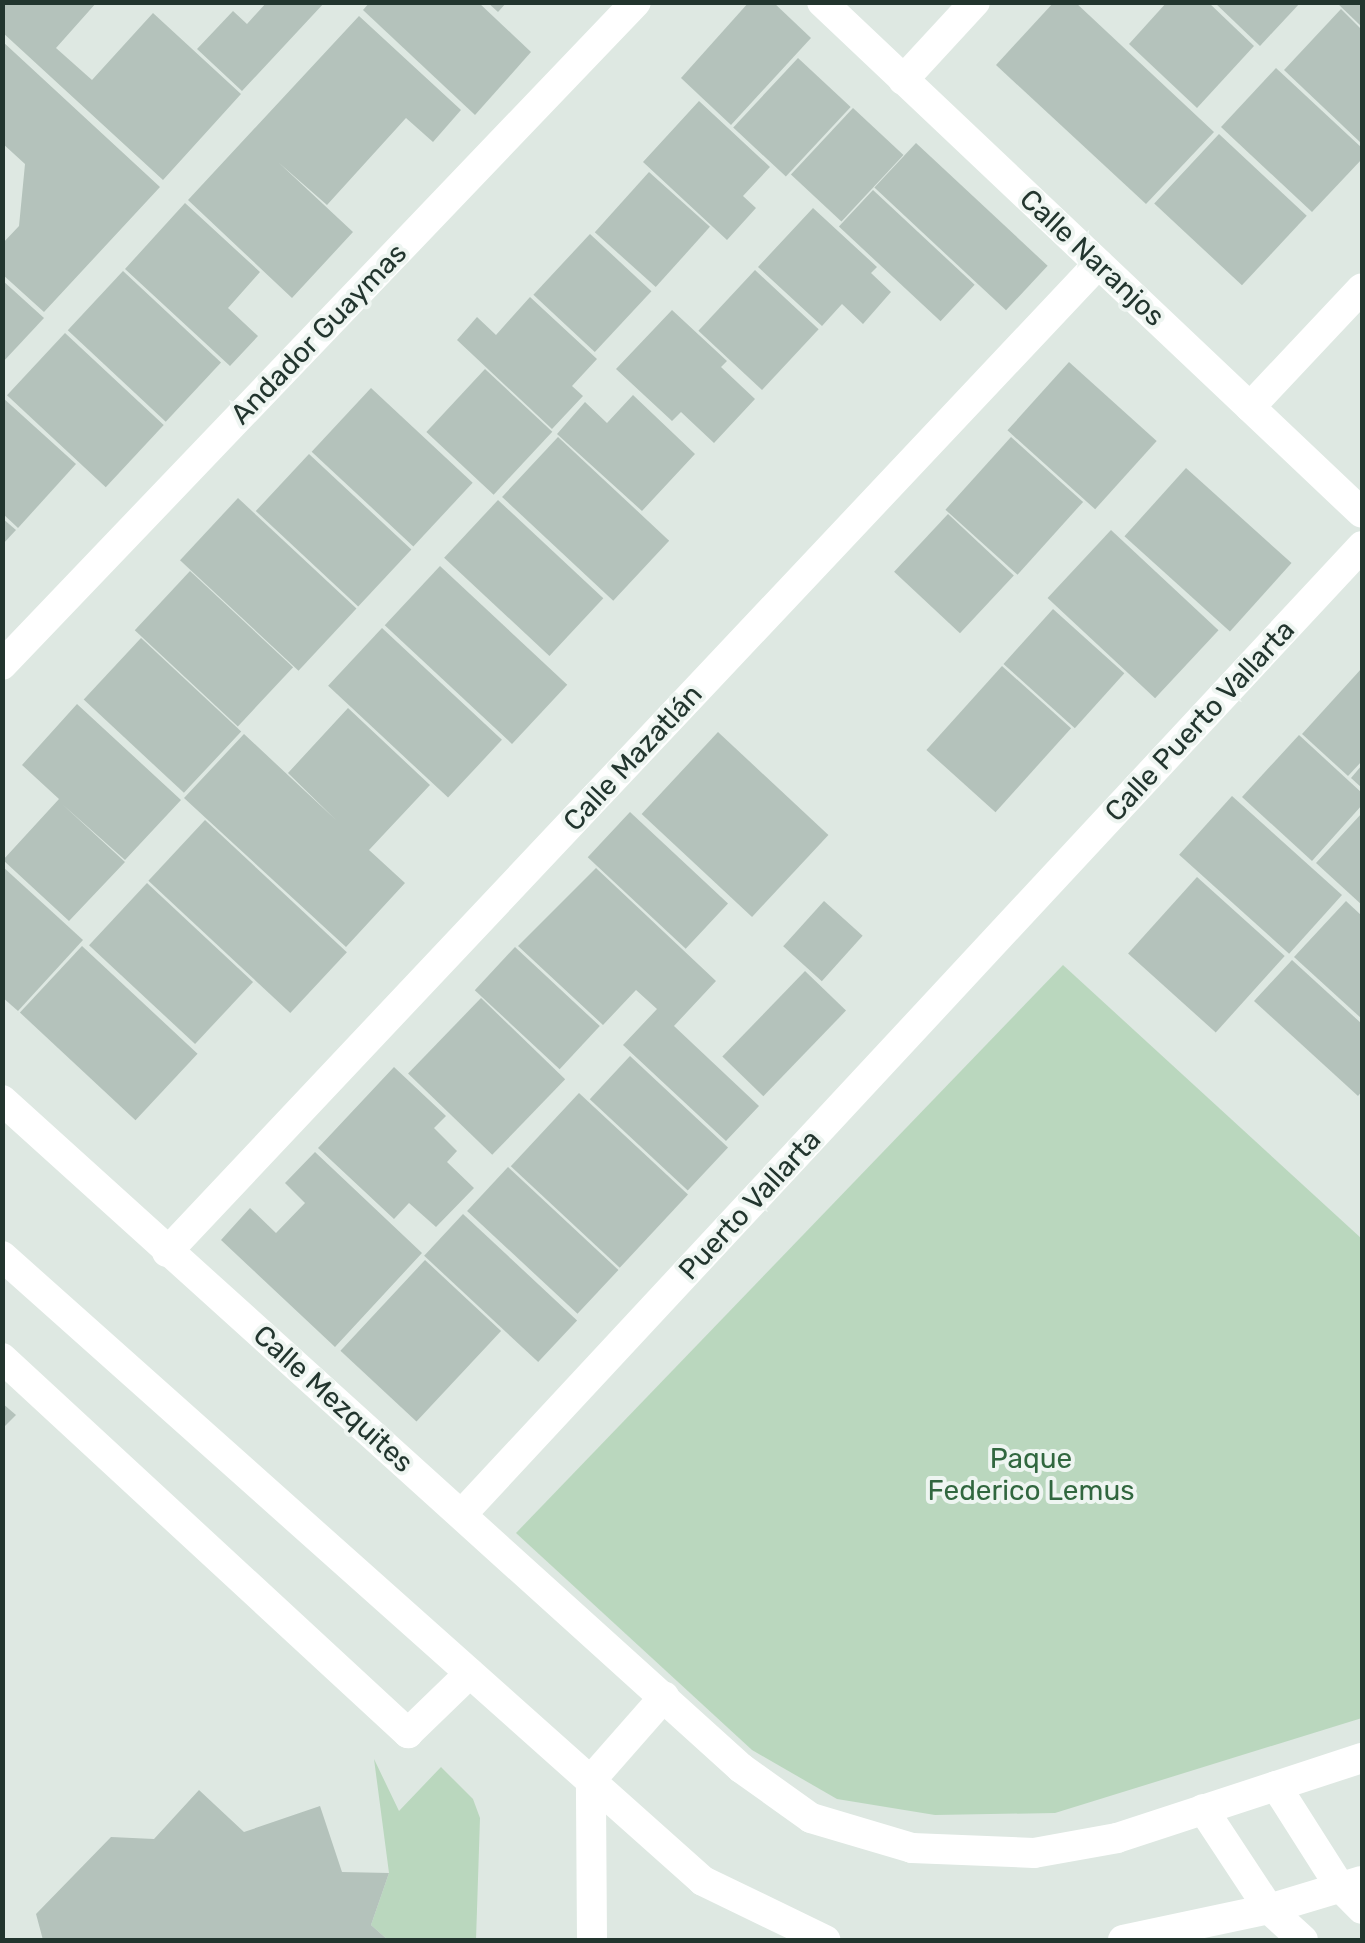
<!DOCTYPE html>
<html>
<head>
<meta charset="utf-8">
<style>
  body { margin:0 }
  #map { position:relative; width:1365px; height:1943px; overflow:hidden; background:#dee8e2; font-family:Rubik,sans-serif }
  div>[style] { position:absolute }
  .green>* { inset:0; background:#bad7be }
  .building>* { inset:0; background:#b4c2bb; transform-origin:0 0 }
  .minor>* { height:30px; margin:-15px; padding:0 15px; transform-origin:15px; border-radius:15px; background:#fff }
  span { translate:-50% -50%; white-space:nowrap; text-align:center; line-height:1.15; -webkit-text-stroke:8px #eef5f1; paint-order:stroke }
  .street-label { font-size:28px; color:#22352e }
  .park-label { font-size:28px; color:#31673f }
  .frame { position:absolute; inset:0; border:5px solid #22352e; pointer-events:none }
</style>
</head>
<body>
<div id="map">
  <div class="green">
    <div style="clip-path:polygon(1063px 965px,1362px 1239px,1362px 1718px,1055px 1813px,935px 1815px,837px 1799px,752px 1750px,516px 1533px)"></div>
    <div style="clip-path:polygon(374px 1759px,399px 1811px,441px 1767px,473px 1799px,480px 1818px,476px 1940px,388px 1940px,371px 1925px,389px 1873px)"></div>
  </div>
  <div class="building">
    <div style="clip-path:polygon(2px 2px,97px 2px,56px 48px,92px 80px,153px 13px,241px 94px,163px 180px,2px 32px)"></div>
    <div style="clip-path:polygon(267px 2px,325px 2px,242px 91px,197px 49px,233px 11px,247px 24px)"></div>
    <div style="clip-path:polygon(370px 2px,478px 2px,531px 52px,475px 115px,363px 10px)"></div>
    <div style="clip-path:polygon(487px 2px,507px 2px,498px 12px)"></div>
    <div style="clip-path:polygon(749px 2px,773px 2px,811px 38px,731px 125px,681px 78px)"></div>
    <div style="clip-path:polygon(1054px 2px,1075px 2px,1214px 132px,1146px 204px,996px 65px)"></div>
    <div style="clip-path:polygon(1167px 2px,1208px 2px,1254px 46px,1197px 108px,1129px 44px)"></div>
    <div style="clip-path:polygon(1214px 2px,1301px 2px,1260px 46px)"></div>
    <div style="clip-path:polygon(1336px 2px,1362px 2px,1362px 27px)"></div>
    <div style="clip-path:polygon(1341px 9px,1362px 30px,1362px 144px,1284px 70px)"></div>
    <div style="clip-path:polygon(359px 16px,461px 110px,433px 142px,406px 118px,327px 205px,278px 162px,353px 232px,292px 298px,188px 200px)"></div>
    <div style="clip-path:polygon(2px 41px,160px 187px,44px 312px,2px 274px,2px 244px,19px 226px,25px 164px,2px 143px)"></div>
    <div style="left:798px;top:58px;width:72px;height:95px;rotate:43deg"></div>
    <div style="clip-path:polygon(1276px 68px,1362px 148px,1362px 159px,1312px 212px,1221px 127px)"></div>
    <div style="clip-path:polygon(699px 101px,770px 167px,743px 196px,756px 208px,727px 240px,643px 162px)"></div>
    <div style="left:853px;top:108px;width:69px;height:91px;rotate:43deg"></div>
    <div style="left:1219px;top:134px;width:120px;height:95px;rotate:43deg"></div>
    <div style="left:916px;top:143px;width:180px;height:61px;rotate:43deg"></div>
    <div style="left:649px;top:172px;width:82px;height:81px;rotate:42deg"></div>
    <div style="left:873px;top:190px;width:139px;height:50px;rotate:43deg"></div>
    <div style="clip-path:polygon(185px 203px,260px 272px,228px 308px,258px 336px,230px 366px,125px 269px)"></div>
    <div style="clip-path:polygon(813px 208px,877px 267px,871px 273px,891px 292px,863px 324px,842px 304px,822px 326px,758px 267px)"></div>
    <div style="left:590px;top:234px;width:84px;height:83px;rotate:43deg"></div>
    <div style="left:755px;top:270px;width:87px;height:83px;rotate:43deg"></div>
    <div style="left:123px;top:271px;width:134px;height:81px;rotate:43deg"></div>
    <div style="clip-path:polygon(2px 280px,44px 318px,2px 363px)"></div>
    <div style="clip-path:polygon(530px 297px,597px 359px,572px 386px,583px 396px,552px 429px,457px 340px,477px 317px,496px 335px)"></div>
    <div style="clip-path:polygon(672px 310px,727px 361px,721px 367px,755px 399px,714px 443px,681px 412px,672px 421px,616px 369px)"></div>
    <div style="left:65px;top:333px;width:135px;height:85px;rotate:43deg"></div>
    <div style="left:1069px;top:362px;width:118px;height:92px;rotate:42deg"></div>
    <div style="left:485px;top:369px;width:92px;height:86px;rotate:43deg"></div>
    <div style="left:371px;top:388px;width:139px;height:87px;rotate:43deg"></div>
    <div style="clip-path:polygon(633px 395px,695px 454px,642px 511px,557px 434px,585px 402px,607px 423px)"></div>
    <div style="clip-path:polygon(2px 397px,76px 464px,18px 528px,2px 513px)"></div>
    <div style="left:558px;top:437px;width:152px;height:82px;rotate:43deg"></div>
    <div style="left:1011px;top:437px;width:97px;height:98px;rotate:42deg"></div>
    <div style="left:309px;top:454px;width:140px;height:78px;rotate:43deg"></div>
    <div style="left:1186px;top:468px;width:142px;height:92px;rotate:42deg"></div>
    <div style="left:238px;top:498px;width:162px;height:85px;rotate:43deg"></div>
    <div style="left:498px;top:500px;width:144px;height:79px;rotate:43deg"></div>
    <div style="left:948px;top:514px;width:90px;height:79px;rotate:43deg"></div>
    <div style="clip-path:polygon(2px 518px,16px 530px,2px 545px)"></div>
    <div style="left:1111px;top:530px;width:147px;height:93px;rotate:43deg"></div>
    <div style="left:440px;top:566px;width:174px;height:81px;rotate:43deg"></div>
    <div style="left:190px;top:571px;width:141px;height:81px;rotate:43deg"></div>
    <div style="left:1053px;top:609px;width:96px;height:74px;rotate:42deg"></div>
    <div style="left:382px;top:628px;width:164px;height:79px;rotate:43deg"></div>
    <div style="left:141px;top:638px;width:137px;height:84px;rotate:43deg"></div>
    <div style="left:1002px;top:666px;width:93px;height:113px;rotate:42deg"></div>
    <div style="clip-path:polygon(1362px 668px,1362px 761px,1348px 776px,1302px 734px)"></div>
    <div style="clip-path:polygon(77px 704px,181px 800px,125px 860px,62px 804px,125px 862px,69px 921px,3px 860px,59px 799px,22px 765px)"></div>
    <div style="clip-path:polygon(348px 708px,430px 785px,369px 850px,405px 883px,346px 947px,184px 798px,244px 734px,336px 820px,288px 773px)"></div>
    <div style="left:718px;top:732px;width:151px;height:112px;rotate:43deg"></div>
    <div style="clip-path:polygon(1299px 735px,1362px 793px,1362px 805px,1312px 861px,1242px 797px)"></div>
    <div style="clip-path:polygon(1362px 765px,1362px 788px,1351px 778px)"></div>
    <div style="left:1232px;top:796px;width:148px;height:79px;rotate:42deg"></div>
    <div style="left:630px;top:812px;width:134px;height:62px;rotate:43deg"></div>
    <div style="clip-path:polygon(1362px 813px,1362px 905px,1316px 863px)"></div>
    <div style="left:205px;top:820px;width:194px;height:83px;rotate:43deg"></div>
    <div style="clip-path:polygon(2px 866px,83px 940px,18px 1011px,2px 997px)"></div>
    <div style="clip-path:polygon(596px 868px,716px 981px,674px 1026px,759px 1106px,726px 1141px,623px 1045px,657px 1009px,636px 990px,603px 1025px,518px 946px)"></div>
    <div style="left:1197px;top:877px;width:118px;height:103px;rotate:42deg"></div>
    <div style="left:147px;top:883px;width:145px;height:85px;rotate:43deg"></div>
    <div style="left:824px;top:901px;width:52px;height:61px;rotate:42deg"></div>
    <div style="clip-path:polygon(1346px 901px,1362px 916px,1362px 1019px,1294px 957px)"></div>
    <div style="left:82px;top:946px;width:158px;height:91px;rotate:43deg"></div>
    <div style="left:515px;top:947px;width:116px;height:59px;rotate:43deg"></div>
    <div style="clip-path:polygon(1292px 960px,1362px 1024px,1362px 1091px,1358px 1096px,1254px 1001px)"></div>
    <div style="left:805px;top:971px;width:57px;height:119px;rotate:44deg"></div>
    <div style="left:481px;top:998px;width:117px;height:105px;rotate:44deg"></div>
    <div style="left:630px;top:1056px;width:134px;height:59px;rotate:43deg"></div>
    <div style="clip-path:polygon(394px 1067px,446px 1116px,434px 1128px,457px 1151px,447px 1162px,474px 1188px,436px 1227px,409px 1203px,394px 1219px,318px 1148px)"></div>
    <div style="left:579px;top:1093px;width:149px;height:100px;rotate:43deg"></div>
    <div style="clip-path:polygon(315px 1152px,422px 1253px,335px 1347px,221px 1240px,250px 1208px,276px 1233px,305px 1203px,285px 1183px)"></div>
    <div style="left:508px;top:1167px;width:151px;height:60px;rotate:43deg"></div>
    <div style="left:463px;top:1214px;width:156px;height:57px;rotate:43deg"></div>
    <div style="left:425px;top:1260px;width:104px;height:124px;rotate:43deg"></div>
    <div style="clip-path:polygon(2px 1403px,16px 1415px,2px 1429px)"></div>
    <div style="clip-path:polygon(199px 1790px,244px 1832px,320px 1806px,342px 1872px,389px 1873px,371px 1925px,388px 1940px,43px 1940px,36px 1914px,111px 1837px,154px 1839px)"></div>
  </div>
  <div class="minor">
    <div style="left:822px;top:2px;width:743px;rotate:43.42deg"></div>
    <div style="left:903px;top:80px;width:106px;rotate:-47.3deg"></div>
    <div style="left:1250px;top:407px;width:163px;rotate:-46.7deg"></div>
    <div style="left:2px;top:665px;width:917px;rotate:-46.28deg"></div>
    <div style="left:2px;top:1100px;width:996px;rotate:42.11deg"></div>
    <div style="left:741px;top:1768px;width:86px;rotate:35.5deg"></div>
    <div style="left:811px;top:1818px;width:105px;rotate:16.5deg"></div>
    <div style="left:912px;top:1848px;width:122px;rotate:2.3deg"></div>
    <div style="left:1034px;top:1853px;width:84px;rotate:-10.2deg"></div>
    <div style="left:1117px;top:1838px;width:258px;rotate:-18.1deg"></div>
    <div style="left:167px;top:1252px;width:1358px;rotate:-46.7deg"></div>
    <div style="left:2px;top:1256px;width:939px;rotate:41.72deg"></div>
    <div style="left:703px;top:1881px;width:136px;rotate:25.8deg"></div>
    <div style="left:2px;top:1358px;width:553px;rotate:42.73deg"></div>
    <div style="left:408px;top:1733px;width:86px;rotate:-44.1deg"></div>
    <div style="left:462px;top:1514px;width:1322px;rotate:-47.08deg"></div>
    <div style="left:1276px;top:1786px;width:120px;rotate:57.6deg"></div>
    <div style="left:1340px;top:1887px;width:31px;rotate:45deg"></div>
    <div style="left:1203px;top:1809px;width:120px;rotate:56.6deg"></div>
    <div style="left:1269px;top:1909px;width:46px;rotate:42.4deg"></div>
    <div style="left:592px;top:1940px;width:160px;rotate:-90.4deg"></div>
    <div style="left:591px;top:1780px;width:111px;rotate:-48.7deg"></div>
    <div style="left:1123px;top:1940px;width:149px;rotate:-12deg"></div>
    <div style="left:1269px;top:1909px;width:97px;rotate:-16.8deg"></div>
  </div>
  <div class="street-label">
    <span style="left:1092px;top:258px;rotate:43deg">Calle Naranjos</span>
    <span style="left:319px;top:334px;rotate:-46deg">Andador Guaymas</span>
    <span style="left:1200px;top:721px;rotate:-47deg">Calle Puerto Vallarta</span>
    <span style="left:633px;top:758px;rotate:-47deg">Calle Mazatlán</span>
    <span style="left:750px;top:1205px;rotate:-47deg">Puerto Vallarta</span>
    <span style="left:333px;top:1399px;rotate:42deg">Calle Mezquites</span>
  </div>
  <div class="park-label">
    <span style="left:1031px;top:1475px">Paque<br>Federico Lemus</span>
  </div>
  <div class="frame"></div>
</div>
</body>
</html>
